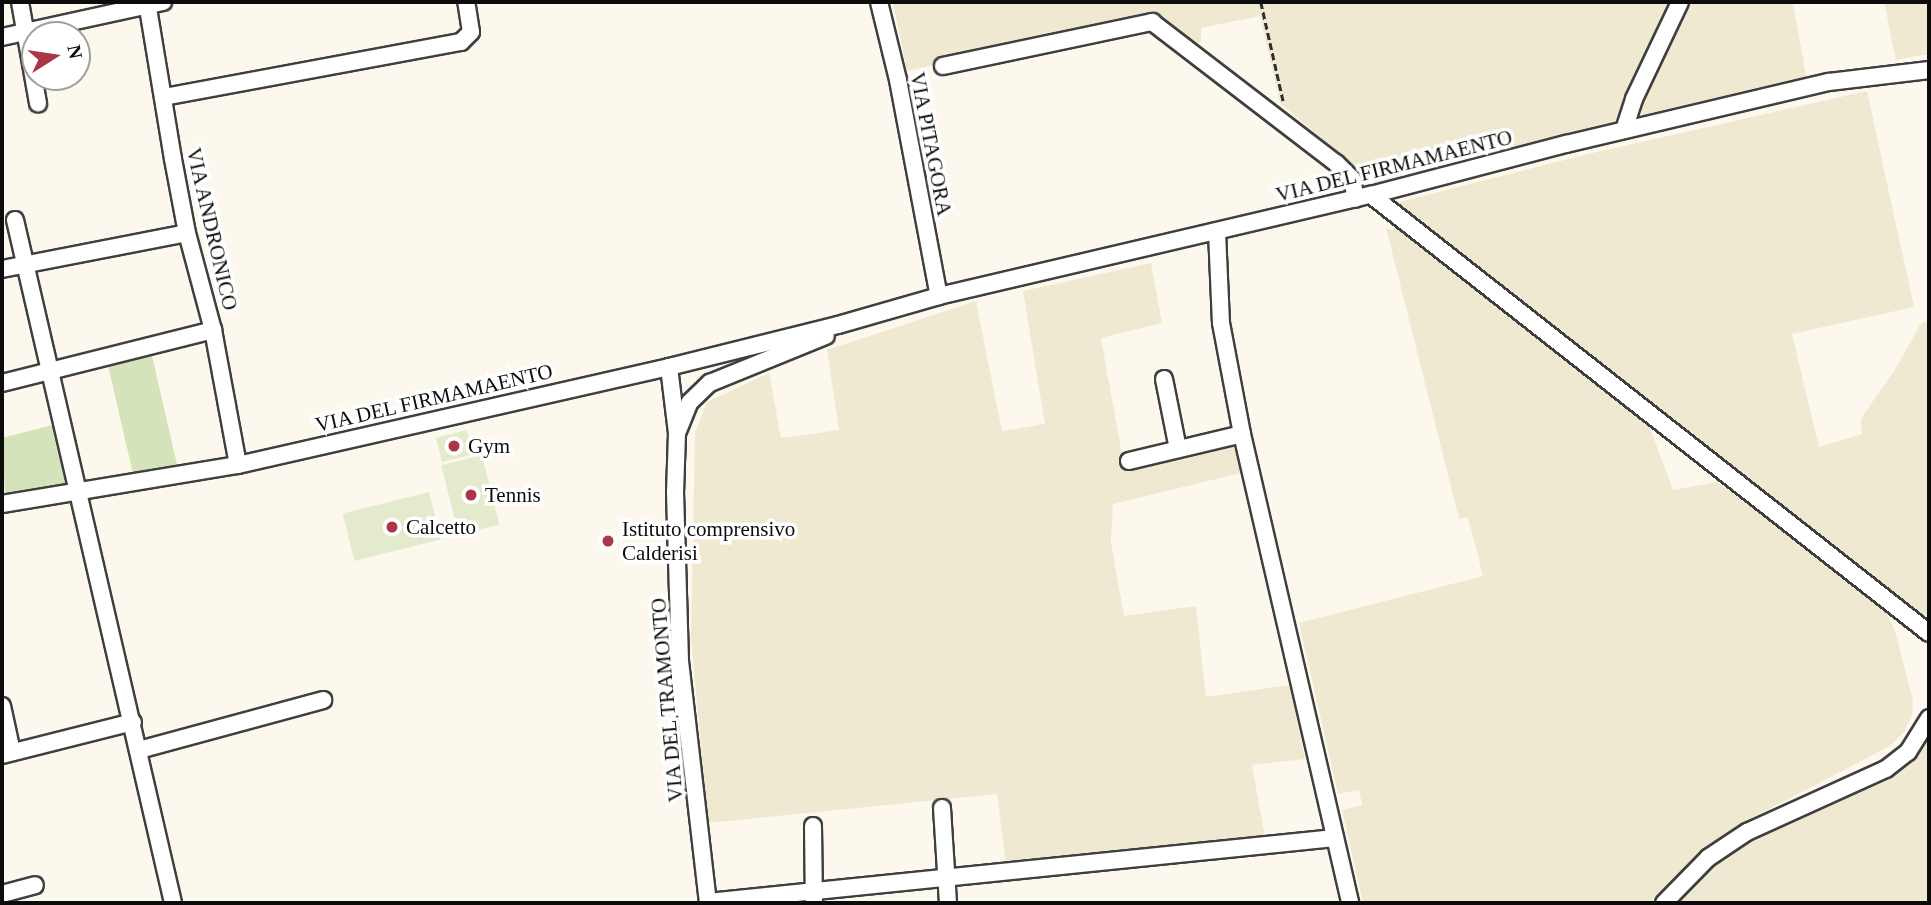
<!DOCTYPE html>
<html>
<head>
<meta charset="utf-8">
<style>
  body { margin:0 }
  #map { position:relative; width:1931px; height:905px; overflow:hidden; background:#fdf8ee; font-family:Georgia,serif }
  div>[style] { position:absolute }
  .farmland>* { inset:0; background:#f0e9d1 }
  .green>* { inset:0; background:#d5e3bb; transform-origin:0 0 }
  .pitch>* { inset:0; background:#e4ebcc; transform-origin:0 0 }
  .path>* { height:2.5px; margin-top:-1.25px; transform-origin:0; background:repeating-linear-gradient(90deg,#2e2e2e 0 7px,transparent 0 10.5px) }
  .roads { filter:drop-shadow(2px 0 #3f3f3f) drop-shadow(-2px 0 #3f3f3f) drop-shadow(0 2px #3f3f3f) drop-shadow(0 -2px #3f3f3f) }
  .minor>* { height:16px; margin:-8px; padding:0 8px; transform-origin:8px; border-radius:8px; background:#fff }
  .dots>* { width:19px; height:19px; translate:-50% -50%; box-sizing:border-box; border:4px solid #fff; border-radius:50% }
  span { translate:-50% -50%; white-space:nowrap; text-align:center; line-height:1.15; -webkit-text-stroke:7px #fff; paint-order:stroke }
  .street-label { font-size:21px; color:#0c0c0c }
  .poi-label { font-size:21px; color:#0c0c0c }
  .left { translate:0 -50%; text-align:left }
  .frame { position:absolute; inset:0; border:4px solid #0c0c0c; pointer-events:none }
  .north { position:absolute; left:21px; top:21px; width:70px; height:70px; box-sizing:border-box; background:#fff; border:2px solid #9e9e9e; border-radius:50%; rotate:78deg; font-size:19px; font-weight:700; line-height:28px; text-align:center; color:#0c0c0c }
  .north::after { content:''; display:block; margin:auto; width:24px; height:32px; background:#ab364a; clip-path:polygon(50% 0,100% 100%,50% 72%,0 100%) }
</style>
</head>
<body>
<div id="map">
  <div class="farmland">
    <div style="clip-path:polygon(899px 2px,1673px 2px,1614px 123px,1378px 186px,1280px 103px,1260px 16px,1201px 28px,1201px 43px,1191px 43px,1149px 19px,907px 71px,893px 3px)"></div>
    <div style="clip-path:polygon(1686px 2px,1793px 2px,1807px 81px,1644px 118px,1639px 105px)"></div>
    <div style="clip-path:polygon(1884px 2px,1929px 2px,1929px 54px,1896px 60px)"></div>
    <div style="clip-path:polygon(1867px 91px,1914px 307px,1792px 334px,1819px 447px,1862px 434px,1861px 421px,1864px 414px,1894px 371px,1921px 323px,1929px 321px,1929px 624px,1395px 203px,1588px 154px)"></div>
    <div style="clip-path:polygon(1397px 226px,1647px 420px,1673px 490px,1717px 482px,1796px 539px,1886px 612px,1895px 631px,1913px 700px,1912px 715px,1904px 732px,1890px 746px,1750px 819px,1703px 850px,1650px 903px,1363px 903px,1342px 810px,1362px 805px,1359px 790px,1338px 794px,1299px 623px,1483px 576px,1468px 517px,1459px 519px,1386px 228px,1392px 230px)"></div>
    <div style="clip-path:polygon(1151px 263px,1162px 323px,1101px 338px,1124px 466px,1233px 443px,1241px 473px,1113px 504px,1111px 542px,1124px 616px,1196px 606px,1206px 697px,1290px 685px,1305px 759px,1252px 765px,1265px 837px,1006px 864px,997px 794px,708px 823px,691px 637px,695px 433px,707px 402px,769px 373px,781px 438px,839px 430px,827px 350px,976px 301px,1002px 431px,1045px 424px,1023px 291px)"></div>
    <div style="clip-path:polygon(1929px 731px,1929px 903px,1676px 903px,1705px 872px,1734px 849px,1898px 771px)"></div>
  </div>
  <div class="green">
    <div style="left:152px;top:356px;width:112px;height:45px;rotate:77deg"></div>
    <div style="clip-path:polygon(56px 424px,71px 484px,5px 495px,2px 438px)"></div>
  </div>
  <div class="pitch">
    <div style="left:467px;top:430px;width:25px;height:32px;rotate:76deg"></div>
    <div style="left:482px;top:455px;width:72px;height:42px;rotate:76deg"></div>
    <div style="left:429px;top:492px;width:49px;height:89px;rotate:76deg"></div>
  </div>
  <div class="path">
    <div style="left:1261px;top:2px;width:105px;rotate:77.3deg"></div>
  </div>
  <div class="roads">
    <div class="minor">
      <div style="left:20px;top:2px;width:103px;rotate:79.9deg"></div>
      <div style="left:147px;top:2px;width:159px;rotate:80.6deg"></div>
      <div style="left:173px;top:159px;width:75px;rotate:79.3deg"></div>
      <div style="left:187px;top:233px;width:100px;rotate:75deg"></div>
      <div style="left:213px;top:330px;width:137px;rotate:79.5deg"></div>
      <div style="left:879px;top:2px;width:80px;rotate:76.3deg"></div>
      <div style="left:898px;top:80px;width:220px;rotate:79.3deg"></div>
      <div style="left:2px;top:37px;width:165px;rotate:-12.3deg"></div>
      <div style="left:943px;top:66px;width:214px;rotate:-11.9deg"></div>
      <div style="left:1152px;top:22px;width:232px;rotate:37.5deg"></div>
      <div style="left:1336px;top:163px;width:23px;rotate:45deg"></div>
      <div style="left:1352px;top:179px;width:20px;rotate:79deg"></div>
      <div style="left:164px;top:97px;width:302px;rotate:-10.5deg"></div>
      <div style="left:461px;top:42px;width:14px;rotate:-45deg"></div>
      <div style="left:471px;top:32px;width:30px;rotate:-99deg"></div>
      <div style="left:1624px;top:130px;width:33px;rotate:-72deg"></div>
      <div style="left:1634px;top:99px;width:107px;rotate:-64.6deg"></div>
      <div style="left:1371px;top:195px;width:709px;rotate:38.13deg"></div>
      <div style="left:15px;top:220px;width:701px;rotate:76.97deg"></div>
      <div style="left:1217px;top:232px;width:91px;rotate:87.5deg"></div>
      <div style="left:1221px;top:323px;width:113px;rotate:79.3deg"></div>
      <div style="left:1242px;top:434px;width:481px;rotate:77deg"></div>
      <div style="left:2px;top:269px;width:188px;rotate:-11deg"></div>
      <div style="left:669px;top:367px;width:66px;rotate:83.1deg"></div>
      <div style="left:677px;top:433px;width:59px;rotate:91.9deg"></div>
      <div style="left:675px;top:492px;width:169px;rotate:88.3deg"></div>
      <div style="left:680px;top:661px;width:244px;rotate:83.4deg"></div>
      <div style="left:1164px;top:379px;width:71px;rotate:78.7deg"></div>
      <div style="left:2px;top:383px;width:218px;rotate:-14.1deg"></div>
      <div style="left:678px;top:431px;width:31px;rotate:-68deg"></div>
      <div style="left:690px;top:402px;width:28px;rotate:-44deg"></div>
      <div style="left:710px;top:383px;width:125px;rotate:-22.1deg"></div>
      <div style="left:1129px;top:461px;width:116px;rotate:-13.4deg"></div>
      <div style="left:2px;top:504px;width:239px;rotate:-9.4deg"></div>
      <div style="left:238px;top:465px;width:442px;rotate:-12.8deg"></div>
      <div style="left:669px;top:367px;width:174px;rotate:-14deg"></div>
      <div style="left:838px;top:325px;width:105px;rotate:-16deg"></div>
      <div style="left:939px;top:296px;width:444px;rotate:-13.2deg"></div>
      <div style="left:1371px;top:195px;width:202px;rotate:-14.7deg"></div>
      <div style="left:1566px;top:144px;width:270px;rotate:-13.3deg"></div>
      <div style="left:1829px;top:82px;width:101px;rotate:-6.8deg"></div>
      <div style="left:2px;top:706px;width:47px;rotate:77.7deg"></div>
      <div style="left:139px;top:750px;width:191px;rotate:-15.2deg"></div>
      <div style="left:2px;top:755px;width:135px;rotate:-14.1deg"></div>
      <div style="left:942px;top:808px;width:95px;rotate:86.4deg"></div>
      <div style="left:813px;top:826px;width:77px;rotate:89.3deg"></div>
      <div style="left:2px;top:894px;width:34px;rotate:-15deg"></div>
      <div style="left:708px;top:902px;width:630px;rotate:-5.83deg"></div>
      <div style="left:1664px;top:903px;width:63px;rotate:-45.6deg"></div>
      <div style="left:1708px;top:858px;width:47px;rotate:-33.7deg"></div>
      <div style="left:1747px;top:832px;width:153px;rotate:-24.4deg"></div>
      <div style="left:1886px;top:769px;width:28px;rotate:-38deg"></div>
      <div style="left:1908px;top:752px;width:40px;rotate:-58deg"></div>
    </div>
  </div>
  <div class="dots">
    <div style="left:454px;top:446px;background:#ab364a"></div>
    <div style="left:471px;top:495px;background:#ab364a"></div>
    <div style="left:392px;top:527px;background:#ab364a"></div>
    <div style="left:608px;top:541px;background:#ab364a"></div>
  </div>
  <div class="street-label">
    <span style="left:931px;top:144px;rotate:79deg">VIA PITAGORA</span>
    <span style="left:1394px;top:166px;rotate:-14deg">VIA DEL FIRMAMAENTO</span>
    <span style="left:212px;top:229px;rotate:77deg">VIA ANDRONICO</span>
    <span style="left:434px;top:398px;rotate:-13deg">VIA DEL FIRMAMAENTO</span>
    <span style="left:667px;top:700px;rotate:-95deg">VIA DEL TRAMONTO</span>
  </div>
  <div class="poi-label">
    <span class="left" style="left:468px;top:446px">Gym</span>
    <span class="left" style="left:485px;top:495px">Tennis</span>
    <span class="left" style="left:406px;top:527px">Calcetto</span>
    <span class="left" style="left:622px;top:541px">Istituto comprensivo<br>Calderisi</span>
  </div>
  <div class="frame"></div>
  <div class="north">N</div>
</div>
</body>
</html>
